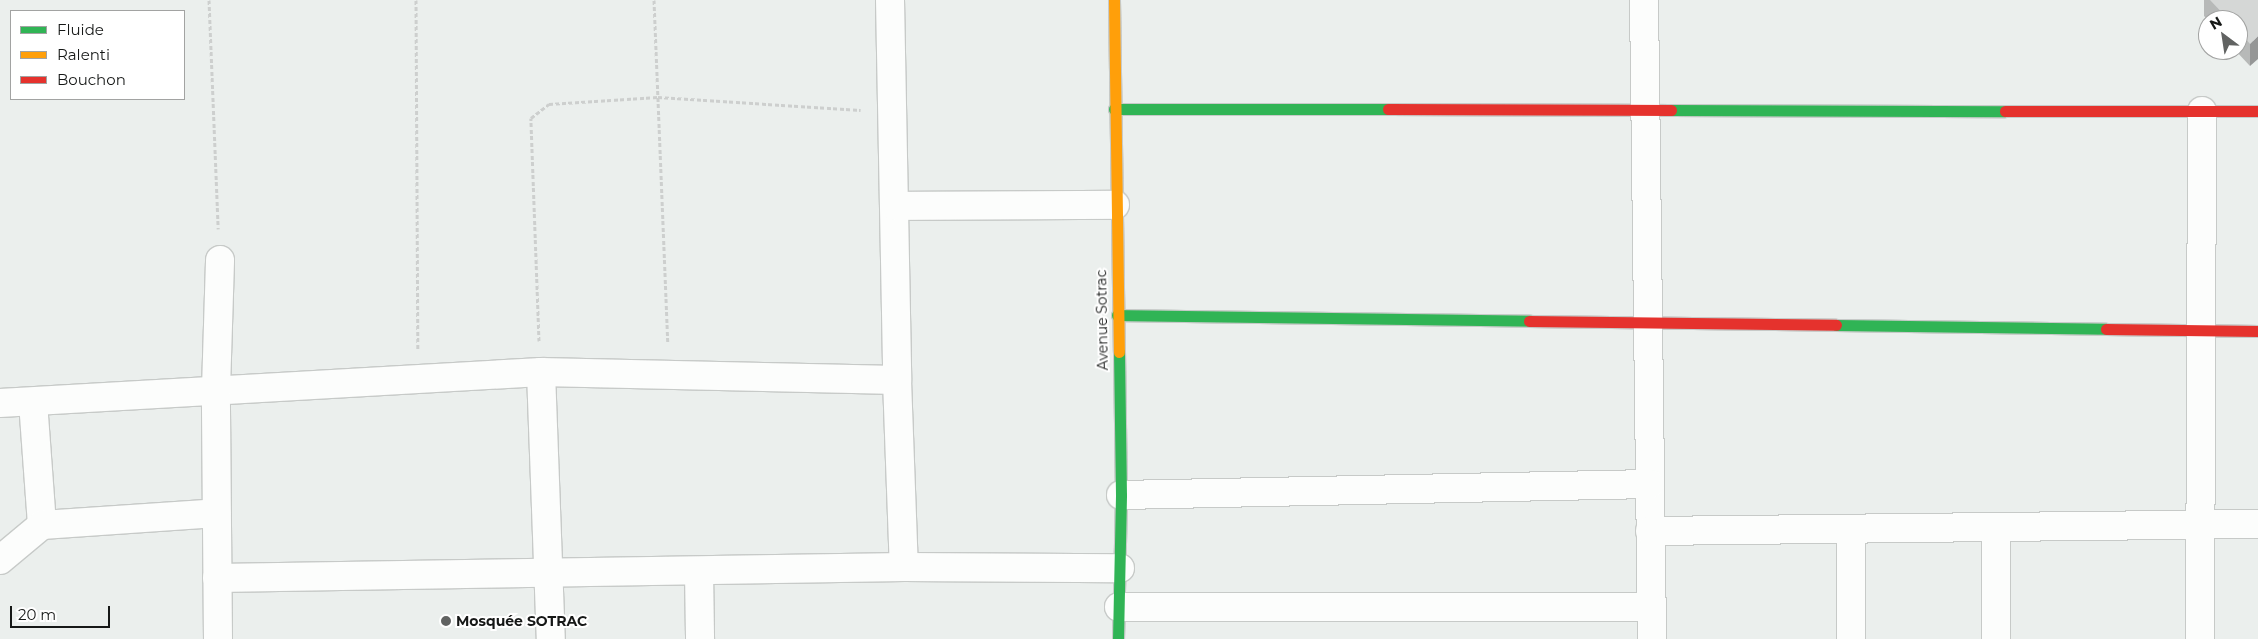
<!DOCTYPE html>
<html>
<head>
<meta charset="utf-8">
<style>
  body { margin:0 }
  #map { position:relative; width:2258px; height:639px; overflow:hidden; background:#ebefed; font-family:Montserrat,sans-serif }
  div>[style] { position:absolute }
  .path>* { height:3px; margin-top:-1.5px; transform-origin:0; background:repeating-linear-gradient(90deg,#cdcfce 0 4px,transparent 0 6.5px) }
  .roads { filter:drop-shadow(1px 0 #c7cac8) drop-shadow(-1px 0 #c7cac8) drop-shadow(0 1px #c7cac8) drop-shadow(0 -1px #c7cac8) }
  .street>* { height:28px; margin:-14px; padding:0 14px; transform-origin:14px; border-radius:14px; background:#fcfdfc }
  .fast>* { height:11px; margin:-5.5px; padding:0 5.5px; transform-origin:5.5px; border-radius:5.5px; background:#30b455 }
  .slow>* { height:11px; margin:-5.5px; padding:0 5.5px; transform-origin:5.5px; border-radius:5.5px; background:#ff9f0a }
  .jam>* { height:11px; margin:-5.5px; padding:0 5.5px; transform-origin:5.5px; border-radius:5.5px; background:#e5322d }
  .wall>* { inset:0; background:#b7b9b8 }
  .shaded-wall>* { inset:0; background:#959696 }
  .building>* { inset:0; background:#d5d7d6 }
  .dots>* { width:14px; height:14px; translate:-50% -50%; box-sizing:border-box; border:2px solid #fff; border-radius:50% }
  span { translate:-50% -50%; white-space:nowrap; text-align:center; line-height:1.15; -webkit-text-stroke:4px #fff; paint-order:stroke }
  .street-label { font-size:14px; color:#161817 }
  .poi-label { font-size:14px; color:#161817; font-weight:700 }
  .left { translate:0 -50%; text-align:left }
  .legend { position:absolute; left:10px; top:10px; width:175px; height:90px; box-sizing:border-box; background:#fff; border:1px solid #a2a3a2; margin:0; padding:6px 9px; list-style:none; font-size:15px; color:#161817 }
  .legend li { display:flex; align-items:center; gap:10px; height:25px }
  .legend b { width:25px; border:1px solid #a2a3a2 }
  .north { position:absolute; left:2198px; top:10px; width:50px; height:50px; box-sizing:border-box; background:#fff; border:1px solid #a2a3a2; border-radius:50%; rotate:329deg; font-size:14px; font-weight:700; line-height:20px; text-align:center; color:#161817 }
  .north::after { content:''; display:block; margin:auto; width:18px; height:22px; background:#616362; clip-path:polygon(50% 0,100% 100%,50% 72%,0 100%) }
  .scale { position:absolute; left:10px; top:606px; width:100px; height:22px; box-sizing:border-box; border:2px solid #161817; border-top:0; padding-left:6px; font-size:15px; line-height:18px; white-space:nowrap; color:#161817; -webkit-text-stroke:4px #fff; paint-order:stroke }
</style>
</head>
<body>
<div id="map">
  <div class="path">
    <div style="left:209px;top:0;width:229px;rotate:87.7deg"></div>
    <div style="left:416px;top:0;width:349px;rotate:89.7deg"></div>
    <div style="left:654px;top:0;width:344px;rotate:87.7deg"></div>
    <div style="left:539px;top:341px;width:223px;rotate:-92.1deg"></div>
    <div style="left:531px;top:118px;width:23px;rotate:-38deg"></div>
    <div style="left:549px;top:104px;width:109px;rotate:-3.7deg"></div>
    <div style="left:658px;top:97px;width:203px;rotate:3.7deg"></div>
  </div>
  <div class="roads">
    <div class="street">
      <div style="left:890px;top:0;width:380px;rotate:88.9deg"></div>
      <div style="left:897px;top:380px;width:187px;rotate:87.9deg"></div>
      <div style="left:1644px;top:0;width:639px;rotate:89.28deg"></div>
      <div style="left:895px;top:206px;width:220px;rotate:-0.3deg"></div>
      <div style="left:541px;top:372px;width:267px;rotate:87.9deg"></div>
      <div style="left:33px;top:402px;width:123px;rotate:85.8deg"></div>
      <div style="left:42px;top:525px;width:175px;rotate:-3.9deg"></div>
      <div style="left:0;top:403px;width:542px;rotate:-3.28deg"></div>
      <div style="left:541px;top:372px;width:356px;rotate:1.3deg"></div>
      <div style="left:1121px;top:495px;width:529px;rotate:-1.19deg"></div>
      <div style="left:1996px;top:527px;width:112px;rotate:90deg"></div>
      <div style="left:1650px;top:531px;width:608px;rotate:-0.66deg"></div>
      <div style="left:0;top:560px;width:55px;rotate:-39.8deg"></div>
      <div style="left:699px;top:572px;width:67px;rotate:89.1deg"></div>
      <div style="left:217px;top:578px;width:687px;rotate:-0.92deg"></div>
      <div style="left:904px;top:567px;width:216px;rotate:0.3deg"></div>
      <div style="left:1119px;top:607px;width:532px"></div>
      <div style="left:218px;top:639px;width:250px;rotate:-90.5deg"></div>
      <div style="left:216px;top:389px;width:129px;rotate:-88.2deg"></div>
      <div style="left:1851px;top:639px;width:110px;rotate:-90deg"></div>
      <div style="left:2200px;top:639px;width:528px;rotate:-89.78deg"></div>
    </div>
    <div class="fast">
      <div style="left:1114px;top:109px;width:274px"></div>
      <div style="left:1671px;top:110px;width:334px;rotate:0.2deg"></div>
      <div style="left:1117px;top:315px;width:412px;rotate:0.8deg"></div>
      <div style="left:1836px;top:325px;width:270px;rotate:0.8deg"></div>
      <div style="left:1118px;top:639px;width:144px;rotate:-88.8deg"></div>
      <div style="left:1121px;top:495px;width:143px;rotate:-90.8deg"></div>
    </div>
    <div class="slow">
      <div style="left:1114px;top:0;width:352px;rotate:89.2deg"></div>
    </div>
    <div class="jam">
      <div style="left:1388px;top:109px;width:283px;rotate:0.2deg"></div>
      <div style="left:2005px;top:111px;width:253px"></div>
      <div style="left:1529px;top:321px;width:307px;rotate:0.7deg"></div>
      <div style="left:2106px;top:329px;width:152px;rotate:0.8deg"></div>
    </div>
  </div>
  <div class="wall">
    <div style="clip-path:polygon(2204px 0,2258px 0,2250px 66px,2235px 50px,2238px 50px,2238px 20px,2208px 20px,2204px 16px)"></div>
  </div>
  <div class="shaded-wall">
    <div style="clip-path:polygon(2258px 36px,2258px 59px,2250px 66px,2250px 44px)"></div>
  </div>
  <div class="building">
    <div style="clip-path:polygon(2210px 0,2258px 0,2258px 36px,2250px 44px,2238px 30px,2238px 20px,2229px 20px)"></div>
  </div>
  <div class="dots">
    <div style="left:446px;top:621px;background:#616362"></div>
  </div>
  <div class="street-label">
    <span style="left:1102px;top:320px;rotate:-91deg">Avenue Sotrac</span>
  </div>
  <div class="poi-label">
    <span class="left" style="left:456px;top:621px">Mosquée SOTRAC</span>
  </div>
  <ul class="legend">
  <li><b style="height:6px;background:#30b455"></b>Fluide</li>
  <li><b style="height:6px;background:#ff9f0a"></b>Ralenti</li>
  <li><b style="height:6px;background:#e5322d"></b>Bouchon</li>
  </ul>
  <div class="north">N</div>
  <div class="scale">20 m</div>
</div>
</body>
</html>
